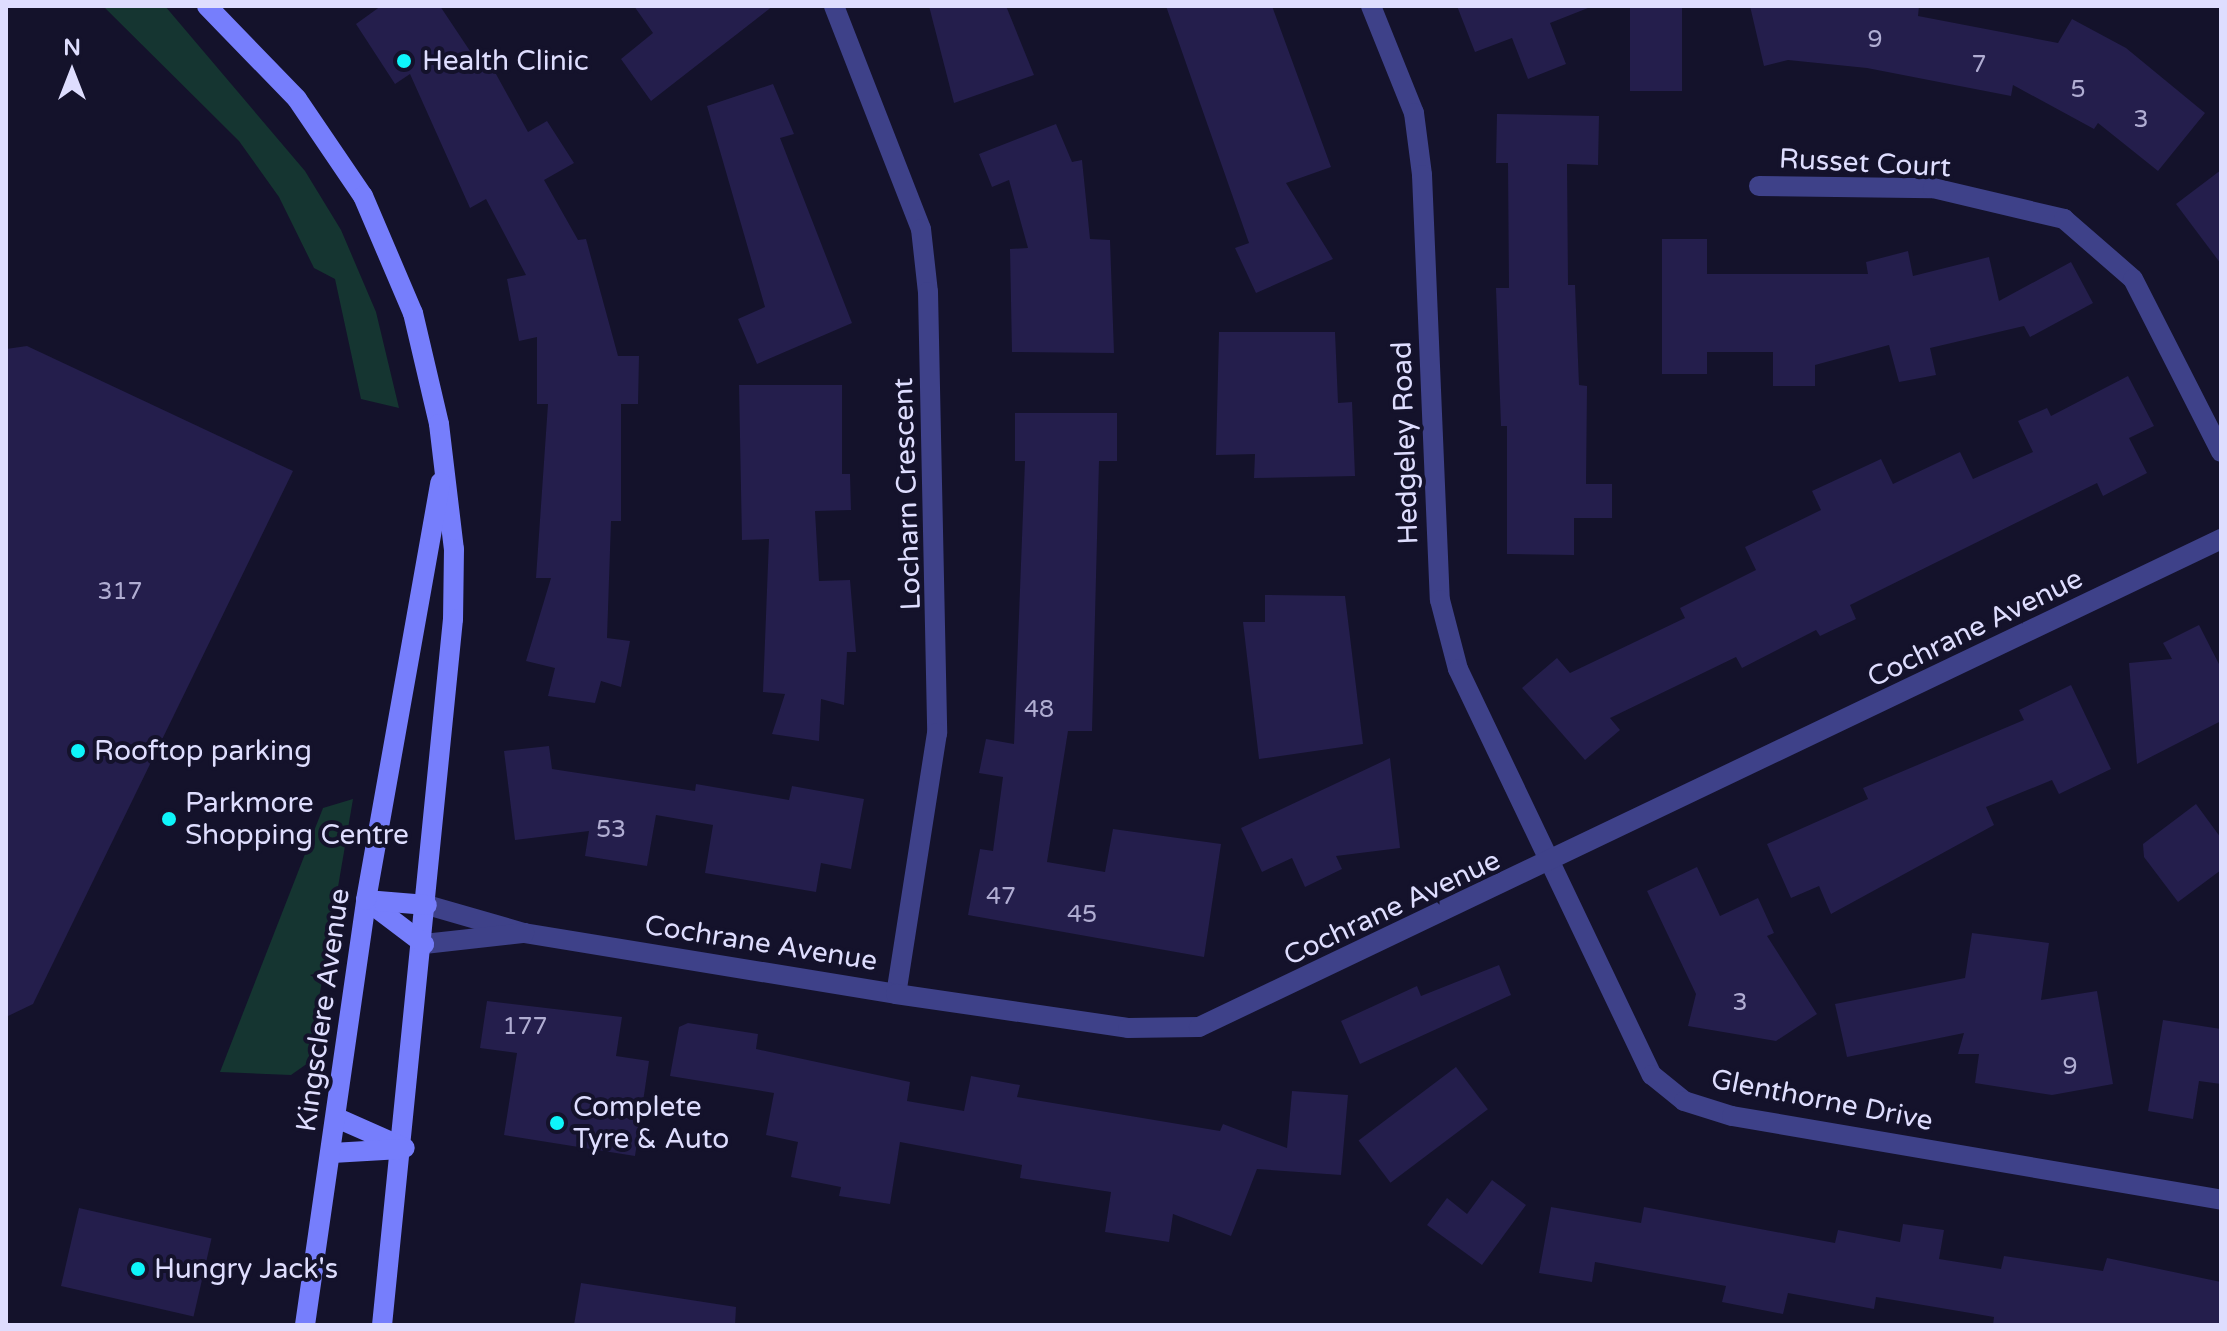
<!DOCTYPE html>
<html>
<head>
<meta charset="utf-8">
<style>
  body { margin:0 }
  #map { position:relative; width:2227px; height:1331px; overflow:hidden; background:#14122b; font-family:"Varela Round",sans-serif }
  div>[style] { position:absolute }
  .green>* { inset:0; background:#153531 }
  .building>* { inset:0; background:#241e4c; transform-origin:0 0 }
  .street>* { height:20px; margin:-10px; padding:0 10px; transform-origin:10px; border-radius:10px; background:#3e4189 }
  .secondary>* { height:20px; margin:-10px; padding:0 10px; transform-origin:10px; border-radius:10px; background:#767efc }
  .dots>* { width:22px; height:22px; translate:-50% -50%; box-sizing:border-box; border:4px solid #14122b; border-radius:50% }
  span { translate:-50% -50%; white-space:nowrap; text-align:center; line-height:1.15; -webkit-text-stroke:8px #14122b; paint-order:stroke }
  .number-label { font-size:24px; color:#b0add2 }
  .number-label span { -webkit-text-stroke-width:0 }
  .poi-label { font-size:28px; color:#deddfe }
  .left { translate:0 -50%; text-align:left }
  .street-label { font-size:28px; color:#deddfe }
  .frame { position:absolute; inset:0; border:8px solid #deddfe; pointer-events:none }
  .north { position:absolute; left:32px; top:32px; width:80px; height:80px; -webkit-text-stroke:6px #14122b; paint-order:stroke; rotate:0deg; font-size:22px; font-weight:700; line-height:32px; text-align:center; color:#deddfe }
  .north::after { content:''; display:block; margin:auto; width:28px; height:36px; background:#deddfe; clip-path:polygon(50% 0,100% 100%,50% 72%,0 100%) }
</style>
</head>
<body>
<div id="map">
  <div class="green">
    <div style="clip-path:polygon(103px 6px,165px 6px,305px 171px,341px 230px,376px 312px,399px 408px,361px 399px,335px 279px,314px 268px,279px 197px,239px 141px)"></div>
    <div style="clip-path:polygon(353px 799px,308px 1063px,291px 1075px,220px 1072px,323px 808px)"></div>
  </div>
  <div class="building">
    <div style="clip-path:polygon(381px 6px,440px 6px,482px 69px,491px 65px,528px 132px,547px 121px,574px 163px,544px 180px,578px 240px,586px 239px,618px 356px,639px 356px,638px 404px,621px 404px,621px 521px,611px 521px,607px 638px,630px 641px,621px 687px,601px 681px,595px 703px,548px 696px,555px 668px,526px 661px,551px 578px,536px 578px,548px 404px,537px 404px,537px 337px,519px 341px,507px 279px,526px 275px,486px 199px,470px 208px,410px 74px,395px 84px,356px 24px)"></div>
    <div style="clip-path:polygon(634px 6px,773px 6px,651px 101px,621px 59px,653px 33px)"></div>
    <div style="clip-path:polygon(929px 6px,1006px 6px,1034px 75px,954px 103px)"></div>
    <div style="clip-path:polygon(1166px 6px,1272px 6px,1331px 167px,1286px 183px,1333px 259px,1256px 293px,1235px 248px,1249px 243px)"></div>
    <div style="clip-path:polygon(1457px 6px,1588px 6px,1588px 8px,1550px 23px,1566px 64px,1528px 79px,1512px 38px,1475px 52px)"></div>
    <div style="left:1630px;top:6px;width:52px;height:85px"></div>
    <div style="clip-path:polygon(1750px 6px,1919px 6px,1918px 16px,2058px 43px,2072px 19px,2126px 48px,2205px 113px,2158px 171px,2098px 123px,2094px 129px,2013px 85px,2011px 96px,1867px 68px,1788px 60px,1764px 66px)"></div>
    <div style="clip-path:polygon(773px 84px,794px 134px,780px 138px,852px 323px,757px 364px,738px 319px,765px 307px,707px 106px)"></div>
    <div style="clip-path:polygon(1497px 114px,1599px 116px,1598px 165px,1567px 164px,1568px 285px,1575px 285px,1579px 385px,1587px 386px,1586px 484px,1612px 484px,1612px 518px,1574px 518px,1574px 555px,1507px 554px,1507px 426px,1501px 426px,1496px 288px,1509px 288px,1508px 163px,1496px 163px)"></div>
    <div style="clip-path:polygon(1056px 124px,1072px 162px,1082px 160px,1090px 239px,1110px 240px,1114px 353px,1012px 352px,1010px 249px,1028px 248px,1009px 180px,992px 187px,979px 154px)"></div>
    <div style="clip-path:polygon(2221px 170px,2221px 264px,2176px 204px)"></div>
    <div style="clip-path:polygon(1662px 239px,1707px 239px,1707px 274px,1868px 274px,1866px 262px,1908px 251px,1913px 276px,1989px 257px,1999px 301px,2071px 262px,2093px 303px,2030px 337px,2024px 326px,1930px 348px,1936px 375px,1899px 382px,1889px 345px,1815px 365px,1815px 386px,1773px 386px,1773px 352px,1707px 352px,1707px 374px,1662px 374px)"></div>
    <div style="clip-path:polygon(1219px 332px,1335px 332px,1338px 403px,1352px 402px,1355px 476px,1254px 478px,1255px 454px,1216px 455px)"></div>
    <div style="clip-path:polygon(27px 346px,293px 471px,33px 1004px,6px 1017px,6px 349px)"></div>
    <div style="clip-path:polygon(2128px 376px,2154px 426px,2129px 438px,2147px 473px,2103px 496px,2097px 483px,1850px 605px,1856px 619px,1820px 636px,1816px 630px,1742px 668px,1736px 657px,1610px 718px,1620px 730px,1585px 760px,1522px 688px,1557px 658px,1570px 673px,1685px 618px,1680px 608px,1756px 570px,1745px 547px,1821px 510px,1812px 491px,1881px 459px,1893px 484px,1960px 452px,1973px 479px,2033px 452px,2018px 421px,2047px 408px,2051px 416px)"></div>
    <div style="clip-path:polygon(739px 385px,842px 385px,842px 474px,850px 474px,851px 510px,815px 511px,819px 581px,850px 580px,856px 652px,847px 652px,844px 705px,821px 699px,819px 741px,772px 734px,785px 694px,763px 692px,769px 539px,742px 540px)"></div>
    <div style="clip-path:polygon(1015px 413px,1117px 413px,1117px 461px,1099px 461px,1092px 731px,1068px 731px,1047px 862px,1105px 872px,1113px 829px,1221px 844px,1204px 957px,968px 915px,980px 849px,993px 851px,1003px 777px,979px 773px,986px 739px,1014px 744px,1025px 461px,1015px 461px)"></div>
    <div style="clip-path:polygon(1265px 595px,1345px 596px,1363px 744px,1259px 759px,1243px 622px,1265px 622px)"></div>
    <div style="clip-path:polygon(2199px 625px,2221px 668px,2221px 721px,2137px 764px,2129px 663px,2172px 659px,2163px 643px)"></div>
    <div style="clip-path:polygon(2071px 685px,2111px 769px,2059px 794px,2052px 780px,1986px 807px,1994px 825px,1831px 914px,1819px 886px,1791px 898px,1767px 844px,1868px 799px,1863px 788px,2024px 720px,2019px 710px)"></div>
    <div style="clip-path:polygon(549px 746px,552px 769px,695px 791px,696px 784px,789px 800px,792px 786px,864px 799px,851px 869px,821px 863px,816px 892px,705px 873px,713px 825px,656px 815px,647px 866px,585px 856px,589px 831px,515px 840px,504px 751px)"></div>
    <div style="clip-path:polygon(1390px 758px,1400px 848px,1336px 856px,1342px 869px,1305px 887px,1292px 858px,1262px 872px,1241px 828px)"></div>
    <div style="clip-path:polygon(2196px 804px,2221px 838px,2221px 870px,2178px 902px,2144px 857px,2143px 844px)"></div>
    <div style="clip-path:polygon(1697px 867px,1720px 916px,1758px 898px,1774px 933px,1767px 936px,1817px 1014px,1776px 1041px,1688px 1026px,1696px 994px,1647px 891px)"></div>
    <div style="clip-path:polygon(1972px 933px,2049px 943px,2041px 1000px,2097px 991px,2113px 1084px,2052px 1095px,1975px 1083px,1979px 1054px,1958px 1054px,1964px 1033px,1847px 1057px,1835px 1004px,1965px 978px)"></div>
    <div style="clip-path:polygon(1499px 965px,1511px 995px,1360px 1064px,1341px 1021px,1417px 986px,1421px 996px)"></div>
    <div style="clip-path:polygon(487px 1001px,622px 1017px,616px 1056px,649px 1061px,635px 1156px,504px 1135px,517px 1053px,480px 1048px)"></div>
    <div style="clip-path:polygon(2163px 1020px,2221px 1029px,2221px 1084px,2199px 1081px,2193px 1119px,2148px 1111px)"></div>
    <div style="clip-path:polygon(688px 1023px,758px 1034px,756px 1049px,910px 1082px,907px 1101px,964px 1111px,971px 1076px,1020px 1085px,1017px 1097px,1220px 1131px,1223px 1124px,1287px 1148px,1292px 1091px,1348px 1095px,1341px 1175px,1257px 1169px,1231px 1236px,1173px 1214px,1169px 1242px,1105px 1232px,1111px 1192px,1020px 1178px,1022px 1165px,900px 1142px,890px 1204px,839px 1196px,841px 1187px,791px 1177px,798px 1142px,766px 1135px,774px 1093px,670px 1076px,679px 1027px)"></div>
    <div style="left:1456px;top:1067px;width:53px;height:122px;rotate:53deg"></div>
    <div style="clip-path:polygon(1492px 1180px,1526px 1205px,1482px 1265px,1427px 1225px,1447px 1198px,1467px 1214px)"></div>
    <div style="clip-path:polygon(1551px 1207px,1641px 1223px,1644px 1207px,1835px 1243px,1838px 1230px,1900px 1242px,1903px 1224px,1944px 1230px,1939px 1259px,2001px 1269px,2004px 1256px,2103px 1271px,2107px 1258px,2221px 1282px,2221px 1325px,1993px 1325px,1994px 1317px,1876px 1297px,1874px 1309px,1788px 1293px,1783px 1314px,1722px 1302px,1726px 1286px,1595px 1262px,1592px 1282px,1539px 1273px)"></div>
    <div style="left:79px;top:1208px;width:136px;height:80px;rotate:13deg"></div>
    <div style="clip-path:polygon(581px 1283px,736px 1307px,735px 1325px,574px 1325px)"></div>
  </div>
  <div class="street">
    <div style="left:834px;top:6px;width:239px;rotate:68.7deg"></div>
    <div style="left:921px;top:229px;width:63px;rotate:83.7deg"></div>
    <div style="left:928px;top:292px;width:441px;rotate:88.8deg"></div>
    <div style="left:937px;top:733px;width:264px;rotate:98.9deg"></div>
    <div style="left:1371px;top:6px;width:115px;rotate:68.1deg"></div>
    <div style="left:1414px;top:113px;width:63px;rotate:82.6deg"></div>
    <div style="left:1422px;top:175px;width:425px;rotate:87.6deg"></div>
    <div style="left:1440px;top:600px;width:71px;rotate:75.4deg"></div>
    <div style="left:1458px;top:669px;width:450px;rotate:64.5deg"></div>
    <div style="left:1652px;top:1075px;width:41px;rotate:39.1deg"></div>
    <div style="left:1684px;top:1101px;width:50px;rotate:17.4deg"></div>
    <div style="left:1732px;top:1116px;width:496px;rotate:9.7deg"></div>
    <div style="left:1759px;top:186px;width:174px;rotate:0.7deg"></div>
    <div style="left:1933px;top:188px;width:135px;rotate:13.3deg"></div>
    <div style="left:2064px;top:219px;width:91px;rotate:41deg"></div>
    <div style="left:2133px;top:279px;width:194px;rotate:63deg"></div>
    <div style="left:427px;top:905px;width:101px;rotate:16.1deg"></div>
    <div style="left:524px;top:933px;width:377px;rotate:9.3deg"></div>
    <div style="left:896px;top:994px;width:234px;rotate:8.3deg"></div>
    <div style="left:1128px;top:1028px;width:71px;rotate:-0.8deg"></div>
    <div style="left:1199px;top:1027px;width:1133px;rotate:-25.52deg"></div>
    <div style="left:424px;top:944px;width:101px;rotate:-6.3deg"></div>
  </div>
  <div class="secondary">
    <div style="left:207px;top:6px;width:129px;rotate:45.9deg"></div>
    <div style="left:297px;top:99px;width:117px;rotate:55.8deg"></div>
    <div style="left:363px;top:196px;width:127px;rotate:66.9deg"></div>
    <div style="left:413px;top:313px;width:114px;rotate:76.8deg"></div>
    <div style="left:439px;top:424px;width:126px;rotate:83.2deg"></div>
    <div style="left:454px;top:549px;width:70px;rotate:90.8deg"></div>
    <div style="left:453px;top:619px;width:710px;rotate:95.74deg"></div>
    <div style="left:366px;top:900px;width:73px;rotate:37.2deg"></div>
    <div style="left:366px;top:900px;width:61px;rotate:4.7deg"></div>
    <div style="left:337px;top:1118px;width:74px;rotate:23.8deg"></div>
    <div style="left:332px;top:1153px;width:69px;rotate:-3.3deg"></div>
    <div style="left:305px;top:1325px;width:429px;rotate:-81.8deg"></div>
    <div style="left:366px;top:900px;width:424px;rotate:-79.9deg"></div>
  </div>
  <div class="dots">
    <div style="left:404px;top:61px;background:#0ef5fa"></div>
    <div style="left:78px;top:751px;background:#0ef5fa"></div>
    <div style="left:169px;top:819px;background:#0ef5fa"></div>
    <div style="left:557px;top:1123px;background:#0ef5fa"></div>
    <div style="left:138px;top:1269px;background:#0ef5fa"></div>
  </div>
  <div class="number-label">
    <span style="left:1875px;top:40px">9</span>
    <span style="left:1979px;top:65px">7</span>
    <span style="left:2078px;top:90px">5</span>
    <span style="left:2141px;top:120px">3</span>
    <span style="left:120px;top:592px">317</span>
    <span style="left:1039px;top:710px">48</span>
    <span style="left:611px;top:830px">53</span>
    <span style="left:1001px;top:897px">47</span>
    <span style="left:1082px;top:915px">45</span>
    <span style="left:1740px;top:1003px">3</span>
    <span style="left:525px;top:1027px">177</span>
    <span style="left:2070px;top:1067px">9</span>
  </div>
  <div class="poi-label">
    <span class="left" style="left:422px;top:61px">Health Clinic</span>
    <span class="left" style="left:94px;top:751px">Rooftop parking</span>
    <span class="left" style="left:185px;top:819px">Parkmore<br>Shopping Centre</span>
    <span class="left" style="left:573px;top:1123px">Complete<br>Tyre &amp; Auto</span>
    <span class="left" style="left:154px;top:1269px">Hungry Jack's</span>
  </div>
  <div class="street-label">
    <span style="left:1865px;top:163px;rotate:3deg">Russet Court</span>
    <span style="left:1405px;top:443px;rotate:-92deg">Hedgeley Road</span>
    <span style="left:907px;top:494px;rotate:-92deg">Locharn Crescent</span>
    <span style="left:1975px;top:628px;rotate:-26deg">Cochrane Avenue</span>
    <span style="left:1392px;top:908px;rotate:-25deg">Cochrane Avenue</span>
    <span style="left:761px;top:943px;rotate:9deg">Cochrane Avenue</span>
    <span style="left:323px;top:1010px;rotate:-82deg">Kingsclere Avenue</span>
    <span style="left:1822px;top:1100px;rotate:11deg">Glenthorne Drive</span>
  </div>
  <div class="frame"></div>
  <div class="north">N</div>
</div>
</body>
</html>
